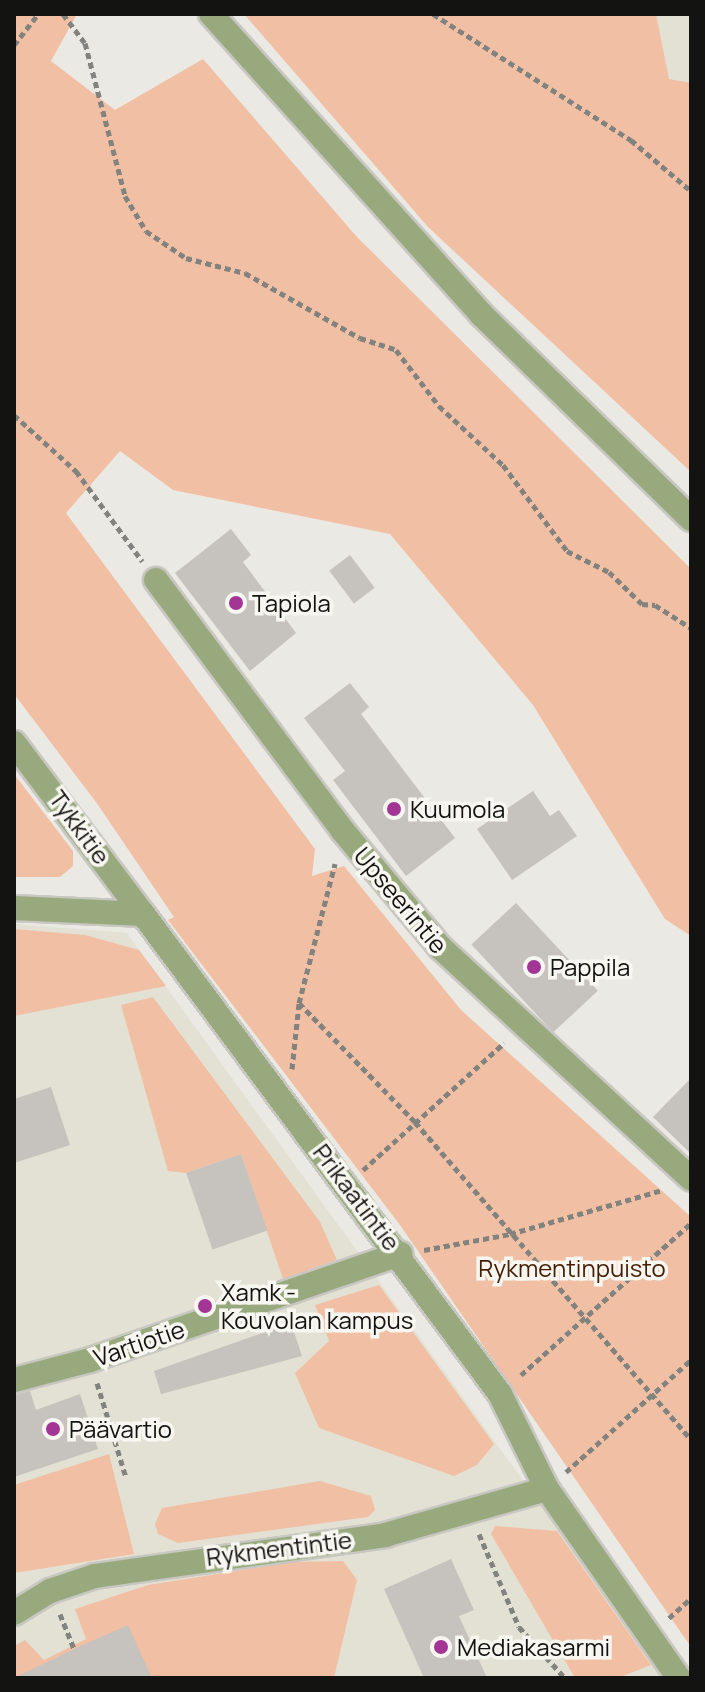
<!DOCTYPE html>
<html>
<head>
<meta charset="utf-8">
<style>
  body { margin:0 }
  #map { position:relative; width:705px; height:1692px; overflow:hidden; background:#eae9e3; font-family:Manrope,sans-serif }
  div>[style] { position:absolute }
  .built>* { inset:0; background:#e3e1d3 }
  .green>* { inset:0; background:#f1bfa4 }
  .building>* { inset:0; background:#c6c2bd; transform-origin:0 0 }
  .path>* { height:5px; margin-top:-2.5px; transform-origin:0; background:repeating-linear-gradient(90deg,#82827e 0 6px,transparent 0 10px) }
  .roads { filter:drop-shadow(2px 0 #c8c7c1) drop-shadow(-2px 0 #c8c7c1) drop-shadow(0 2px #c8c7c1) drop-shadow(0 -2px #c8c7c1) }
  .minor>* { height:24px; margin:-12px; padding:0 12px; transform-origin:12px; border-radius:12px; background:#97a97d }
  .dots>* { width:22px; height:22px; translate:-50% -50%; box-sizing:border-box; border:4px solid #f7f6f0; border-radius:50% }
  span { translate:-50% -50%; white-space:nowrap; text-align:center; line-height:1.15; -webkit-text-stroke:7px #f7f6f0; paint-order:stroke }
  .poi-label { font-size:24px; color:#131311 }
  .left { translate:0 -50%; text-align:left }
  .street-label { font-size:24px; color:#131311 }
  .park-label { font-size:24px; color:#461e04 }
  .frame { position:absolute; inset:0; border:16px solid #131311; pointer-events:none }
</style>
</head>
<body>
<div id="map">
  <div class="built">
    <div style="clip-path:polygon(620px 14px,691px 14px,691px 129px)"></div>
    <div style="clip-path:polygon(14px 924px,127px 933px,666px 1678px,14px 1678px)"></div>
  </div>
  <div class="green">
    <div style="clip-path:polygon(14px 14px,77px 14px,51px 61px,115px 110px,203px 59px,357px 237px,691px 569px,691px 936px,665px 919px,533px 705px,390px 534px,173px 490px,120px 451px,66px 513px,315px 849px,312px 876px,344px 866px,461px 1010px,691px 1217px,691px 1647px,400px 1225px,168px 920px,174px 917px,96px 802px,14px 694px)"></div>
    <div style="clip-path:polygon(244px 14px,656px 14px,669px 79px,691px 83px,691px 472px,428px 227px)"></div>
    <div style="clip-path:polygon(14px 774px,73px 851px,73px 866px,60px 877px,14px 877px)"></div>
    <div style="clip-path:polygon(14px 929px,85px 935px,139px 950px,166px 986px,14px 1016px)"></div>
    <div style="clip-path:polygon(153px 997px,320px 1222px,337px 1260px,283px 1279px,241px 1154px,186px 1173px,168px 1171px,121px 1005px)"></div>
    <div style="clip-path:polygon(379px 1285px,494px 1444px,477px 1465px,454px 1476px,319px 1428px,295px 1373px,329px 1341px,315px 1305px)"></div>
    <div style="clip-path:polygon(109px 1454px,134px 1554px,14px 1573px,14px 1485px)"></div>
    <div style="clip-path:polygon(320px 1481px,371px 1496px,375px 1510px,368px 1517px,178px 1543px,158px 1534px,155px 1524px,162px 1508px)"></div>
    <div style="clip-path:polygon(495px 1526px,557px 1531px,651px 1665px,618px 1678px,575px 1678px,491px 1534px)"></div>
    <div style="clip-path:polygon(343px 1561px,357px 1580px,334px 1678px,14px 1678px,14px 1646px,25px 1640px,44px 1660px,86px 1639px,75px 1609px,148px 1585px,292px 1562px)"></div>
  </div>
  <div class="building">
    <div style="clip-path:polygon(231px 529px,251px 555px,243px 562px,296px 633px,250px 671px,175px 573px)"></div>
    <div style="left:350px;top:555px;width:41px;height:26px;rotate:53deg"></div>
    <div style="clip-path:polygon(350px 683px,369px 707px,361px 714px,455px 838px,406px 876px,333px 780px,345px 771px,304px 718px)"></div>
    <div style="clip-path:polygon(533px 791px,550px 816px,559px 810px,577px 836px,512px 880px,477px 829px)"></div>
    <div style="left:516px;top:903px;width:120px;height:61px;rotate:47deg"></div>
    <div style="clip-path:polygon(691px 1078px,691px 1154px,653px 1117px)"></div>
    <div style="clip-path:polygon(51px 1087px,70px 1145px,14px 1163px,14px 1099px)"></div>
    <div style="left:241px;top:1154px;width:81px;height:58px;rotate:71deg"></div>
    <div style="clip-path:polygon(291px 1323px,302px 1356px,161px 1394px,154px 1371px)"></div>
    <div style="clip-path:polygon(30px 1391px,36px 1410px,80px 1394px,98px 1449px,14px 1477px,14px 1395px)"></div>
    <div style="clip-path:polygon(451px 1559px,474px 1610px,459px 1616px,487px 1678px,424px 1678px,384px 1589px)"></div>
    <div style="clip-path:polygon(128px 1625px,152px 1678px,14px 1678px,74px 1649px)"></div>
  </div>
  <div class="path">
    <div style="left:63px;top:14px;width:36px;rotate:53deg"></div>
    <div style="left:85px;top:43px;width:158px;rotate:75.3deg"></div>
    <div style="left:125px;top:196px;width:41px;rotate:59deg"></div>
    <div style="left:146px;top:231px;width:48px;rotate:34deg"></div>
    <div style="left:186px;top:258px;width:61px;rotate:14.3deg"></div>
    <div style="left:245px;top:273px;width:132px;rotate:29.5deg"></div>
    <div style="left:360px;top:338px;width:38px;rotate:18deg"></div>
    <div style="left:396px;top:350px;width:71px;rotate:52.5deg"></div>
    <div style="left:439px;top:406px;width:87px;rotate:42.7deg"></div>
    <div style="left:503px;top:465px;width:107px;rotate:53.3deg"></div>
    <div style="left:567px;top:551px;width:47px;rotate:26.6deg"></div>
    <div style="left:609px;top:572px;width:46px;rotate:44.1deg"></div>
    <div style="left:642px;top:604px;width:13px;rotate:4deg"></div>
    <div style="left:655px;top:605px;width:43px;rotate:32.6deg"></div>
    <div style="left:433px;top:14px;width:235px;rotate:32.5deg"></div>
    <div style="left:631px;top:140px;width:79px;rotate:40.4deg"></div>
    <div style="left:14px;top:45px;width:39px;rotate:-52deg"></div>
    <div style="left:14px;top:415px;width:84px;rotate:42.1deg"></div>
    <div style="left:76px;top:471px;width:112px;rotate:53.7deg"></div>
    <div style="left:299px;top:1003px;width:166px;rotate:45.7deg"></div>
    <div style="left:415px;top:1122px;width:420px;rotate:49deg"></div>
    <div style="left:292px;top:1069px;width:66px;rotate:-83.9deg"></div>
    <div style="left:299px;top:1003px;width:144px;rotate:-75.5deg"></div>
    <div style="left:363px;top:1170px;width:190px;rotate:-42deg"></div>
    <div style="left:424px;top:1250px;width:87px;rotate:-10.5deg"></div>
    <div style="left:510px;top:1234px;width:158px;rotate:-16.1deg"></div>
    <div style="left:521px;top:1375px;width:228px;rotate:-41.8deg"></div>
    <div style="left:97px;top:1383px;width:98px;rotate:72.9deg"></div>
    <div style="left:566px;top:1472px;width:168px;rotate:-41.9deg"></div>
    <div style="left:479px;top:1534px;width:101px;rotate:66.7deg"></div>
    <div style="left:519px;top:1627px;width:69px;rotate:48deg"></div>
    <div style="left:60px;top:1614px;width:38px;rotate:68deg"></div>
    <div style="left:669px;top:1618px;width:30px;rotate:-42deg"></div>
  </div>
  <div class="roads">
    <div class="minor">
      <div style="left:211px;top:14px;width:405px;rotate:48deg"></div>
      <div style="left:482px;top:315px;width:292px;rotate:44.3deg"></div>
      <div style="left:156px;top:580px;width:313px;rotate:53.3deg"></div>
      <div style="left:343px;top:831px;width:153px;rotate:50.1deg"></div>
      <div style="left:441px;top:948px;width:340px;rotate:42.7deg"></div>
      <div style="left:14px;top:743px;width:214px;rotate:53deg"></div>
      <div style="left:14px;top:908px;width:129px;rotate:2.7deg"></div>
      <div style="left:143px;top:914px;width:598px;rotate:53.36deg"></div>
      <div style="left:500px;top:1394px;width:106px;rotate:63.7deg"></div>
      <div style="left:547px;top:1489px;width:231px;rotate:55.1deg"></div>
      <div style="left:14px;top:1380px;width:79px;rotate:-14.7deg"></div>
      <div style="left:90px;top:1360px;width:328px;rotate:-18.9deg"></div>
      <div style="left:14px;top:1613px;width:42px;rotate:-31.4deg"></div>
      <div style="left:50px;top:1591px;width:47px;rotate:-18.4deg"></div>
      <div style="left:95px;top:1576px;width:293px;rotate:-8deg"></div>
      <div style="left:385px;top:1535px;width:168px;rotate:-15.9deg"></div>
    </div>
  </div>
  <div class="dots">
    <div style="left:236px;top:603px;background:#a33594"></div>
    <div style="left:394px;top:809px;background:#a33594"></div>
    <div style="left:534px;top:967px;background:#a33594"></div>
    <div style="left:205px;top:1306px;background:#a33594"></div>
    <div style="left:53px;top:1429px;background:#a33594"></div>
    <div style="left:441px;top:1647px;background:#a33594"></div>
  </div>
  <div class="poi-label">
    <span class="left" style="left:252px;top:603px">Tapiola</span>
    <span class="left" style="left:410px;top:809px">Kuumola</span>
    <span class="left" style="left:550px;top:967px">Pappila</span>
    <span class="left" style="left:221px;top:1306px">Xamk -<br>Kouvolan kampus</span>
    <span class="left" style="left:69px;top:1429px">Päävartio</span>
    <span class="left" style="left:457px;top:1647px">Mediakasarmi</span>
  </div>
  <div class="street-label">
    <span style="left:80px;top:827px;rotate:54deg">Tykkitie</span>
    <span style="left:401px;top:900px;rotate:50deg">Upseerintie</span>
    <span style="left:357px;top:1197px;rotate:53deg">Prikaatintie</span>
    <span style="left:139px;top:1343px;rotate:-19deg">Vartiotie</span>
    <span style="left:279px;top:1548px;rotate:-7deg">Rykmentintie</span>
  </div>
  <div class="park-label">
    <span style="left:572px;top:1268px">Rykmentinpuisto</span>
  </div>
  <div class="frame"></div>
</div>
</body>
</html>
